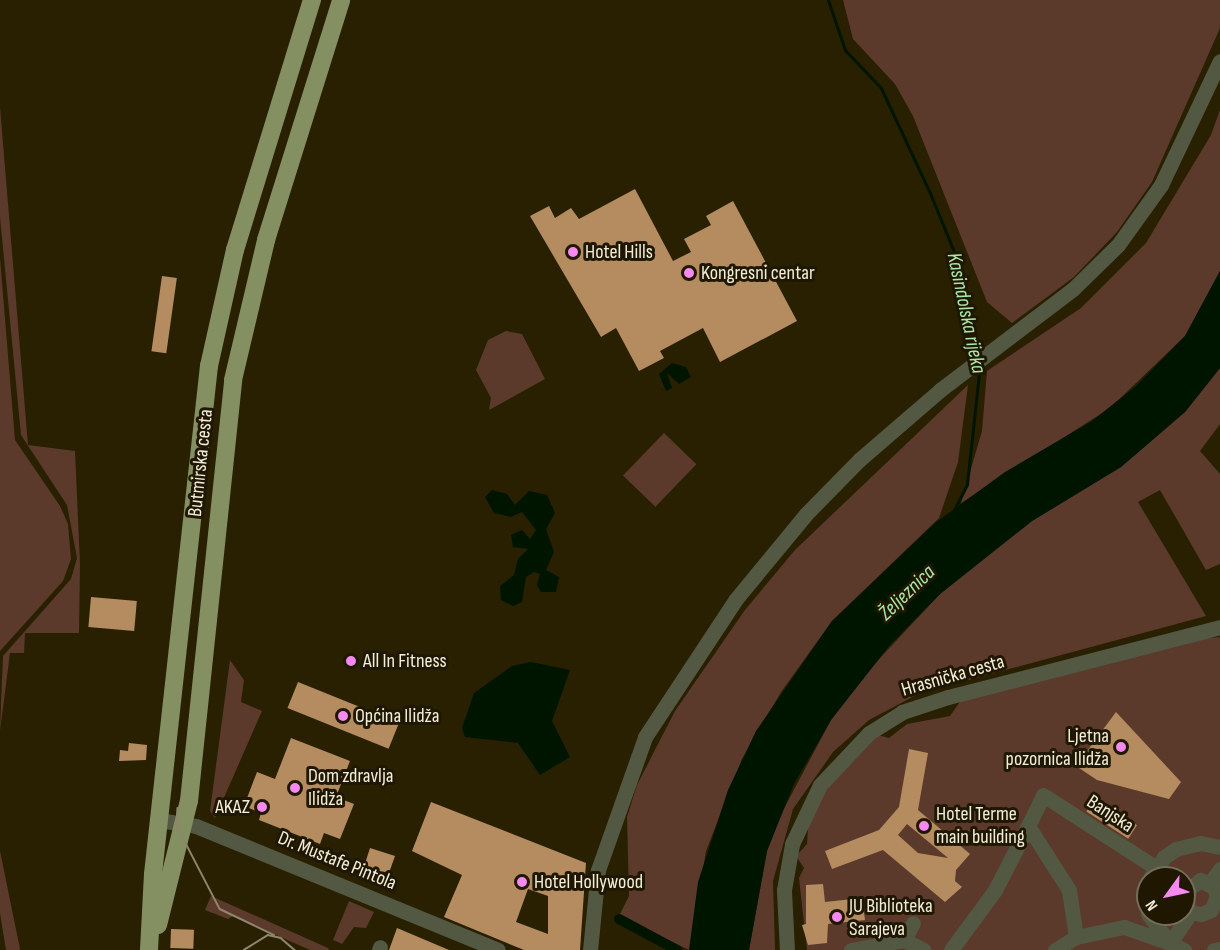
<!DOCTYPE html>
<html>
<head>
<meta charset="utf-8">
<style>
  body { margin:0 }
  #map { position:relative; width:1220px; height:950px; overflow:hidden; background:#292001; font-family:"Sofia Sans Condensed",sans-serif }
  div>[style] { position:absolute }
  .green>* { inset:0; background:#5c3a2b; transform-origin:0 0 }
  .water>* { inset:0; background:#001500 }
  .stream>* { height:3px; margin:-1.5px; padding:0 1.5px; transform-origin:1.5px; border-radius:1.5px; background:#001500 }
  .canal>* { height:10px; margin:-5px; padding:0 5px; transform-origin:5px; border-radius:5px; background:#001500 }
  .building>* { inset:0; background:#b48c60; transform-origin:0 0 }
  .minor>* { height:15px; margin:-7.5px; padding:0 7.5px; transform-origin:7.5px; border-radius:7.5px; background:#535843 }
  .major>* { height:18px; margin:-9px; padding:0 9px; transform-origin:9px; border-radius:9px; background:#859062 }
  .tram>* { height:1.5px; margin:-0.75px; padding:0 0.75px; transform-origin:0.75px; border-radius:0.75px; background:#8e876e }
  .dots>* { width:16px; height:16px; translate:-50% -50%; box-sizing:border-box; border:3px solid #1f1700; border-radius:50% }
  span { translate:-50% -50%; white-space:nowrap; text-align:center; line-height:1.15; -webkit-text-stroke:6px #1f1700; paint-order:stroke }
  .poi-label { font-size:20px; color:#f3eedc }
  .left { translate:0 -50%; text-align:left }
  .right { translate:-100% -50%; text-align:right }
  .street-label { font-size:20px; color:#f3eedc }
  .water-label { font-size:21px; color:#a9e8a8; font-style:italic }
  .north { position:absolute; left:1136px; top:866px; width:60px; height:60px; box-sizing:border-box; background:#1f1700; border:2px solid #746d58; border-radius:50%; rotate:237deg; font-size:16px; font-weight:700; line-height:24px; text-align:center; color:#f3eedc }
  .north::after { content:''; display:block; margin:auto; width:21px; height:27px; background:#f489f0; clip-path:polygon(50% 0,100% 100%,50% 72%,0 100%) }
</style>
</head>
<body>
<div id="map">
  <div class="green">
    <div style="clip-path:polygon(843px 0,1220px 0,1220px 28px,1152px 182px,1117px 232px,1074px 277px,1012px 323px,987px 302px,913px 116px,895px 84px,853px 39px)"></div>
    <div style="clip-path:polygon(0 107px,28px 445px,75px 451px,80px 564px,79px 633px,25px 633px,24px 653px,10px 653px,0 731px,3px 656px,71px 579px,77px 558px,67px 505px,21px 435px,0 217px)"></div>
    <div style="clip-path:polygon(1220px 110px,1220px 271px,1185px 336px,1110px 408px,961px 503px,982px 431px,987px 371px,1081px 308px,1146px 243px,1211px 135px)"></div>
    <div style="clip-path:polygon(0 258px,15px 440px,60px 506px,68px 524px,71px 559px,63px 581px,0 651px)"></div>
    <div style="clip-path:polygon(506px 331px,522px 334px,545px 379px,489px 410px,491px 398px,476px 370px,488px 340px)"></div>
    <div style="clip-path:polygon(1220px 368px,1220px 424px,1200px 451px,1220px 474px,1220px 564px,1206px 570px,1160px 490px,1138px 502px,1206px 616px,920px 693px,869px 720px,833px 752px,793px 809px,773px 881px,775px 950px,749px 950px,767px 851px,780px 816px,831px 720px,866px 673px,940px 594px,1032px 521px,1121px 467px,1185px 412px)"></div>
    <div style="clip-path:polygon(968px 385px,958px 462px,939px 518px,832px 621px,781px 692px,742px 759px,706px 851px,689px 950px,619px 916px,629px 896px,627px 817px,637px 785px,675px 711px,745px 610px,795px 550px)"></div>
    <div style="left:664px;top:433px;width:45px;height:59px;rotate:44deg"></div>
    <div style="clip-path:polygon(evenodd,1220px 637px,1220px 950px,807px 950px,799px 878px,804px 868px,796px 856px,807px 844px,809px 814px,839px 770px,878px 735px,889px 738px,907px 724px,950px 716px,962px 699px,1189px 640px,1220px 637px,1148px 878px,1184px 878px,1184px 914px,1148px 914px,1148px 878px)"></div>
    <div style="clip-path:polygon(230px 660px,244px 680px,241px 702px,262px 711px,215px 818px,210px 811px)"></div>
    <div style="clip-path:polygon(0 851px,20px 949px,19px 950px,6px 950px,0 913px)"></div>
    <div style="clip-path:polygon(211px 896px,328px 948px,329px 950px,310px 950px,233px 916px,228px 919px,205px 910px)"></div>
    <div style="clip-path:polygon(349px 901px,374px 912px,366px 928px,354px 927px,342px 944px,333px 940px)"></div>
  </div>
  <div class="water">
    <div style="clip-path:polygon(1220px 271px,1220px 368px,1185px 412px,1121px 467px,1032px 521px,940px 594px,890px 645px,831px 720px,794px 784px,767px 851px,749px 950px,689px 950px,698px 882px,728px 790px,756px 731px,832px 621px,935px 523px,1005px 472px,1092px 421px,1136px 386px,1185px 336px)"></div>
    <div style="clip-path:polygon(672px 363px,686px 367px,691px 377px,679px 384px,667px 373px,672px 388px,666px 391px,659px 374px)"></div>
    <div style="clip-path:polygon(492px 490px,507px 494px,515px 505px,529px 491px,547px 495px,555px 513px,546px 529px,554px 552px,546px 570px,559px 577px,556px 592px,541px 592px,537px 585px,540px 574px,534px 572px,526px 577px,522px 602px,513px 606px,501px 600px,500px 586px,514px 575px,518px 559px,528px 549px,513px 547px,511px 535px,522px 530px,530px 539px,536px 530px,522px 512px,511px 517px,494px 513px,485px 497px)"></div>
    <div style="clip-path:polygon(531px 662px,570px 670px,552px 721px,570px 757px,540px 775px,518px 743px,465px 737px,462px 728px,474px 693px,512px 666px)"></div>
  </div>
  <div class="stream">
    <div style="left:828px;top:0;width:53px;rotate:71.2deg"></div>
    <div style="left:845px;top:50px;width:52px;rotate:46.5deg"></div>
    <div style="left:881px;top:88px;width:116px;rotate:65deg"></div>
    <div style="left:930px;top:193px;width:77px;rotate:67.8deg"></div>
    <div style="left:959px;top:264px;width:93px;rotate:78.2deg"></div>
    <div style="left:954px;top:510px;width:29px;rotate:-63deg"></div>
    <div style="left:967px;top:484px;width:120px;rotate:-83.8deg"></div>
  </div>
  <div class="canal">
    <div style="left:619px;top:919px;width:66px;rotate:28.1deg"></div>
  </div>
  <div class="building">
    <div style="clip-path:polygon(635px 189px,673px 261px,691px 252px,684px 239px,711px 225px,706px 216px,733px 201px,797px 321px,720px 362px,703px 328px,660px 351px,664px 358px,639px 371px,616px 328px,601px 337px,530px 216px,549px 206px,555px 218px,571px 208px,579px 219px)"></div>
    <div style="left:162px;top:276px;width:15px;height:76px;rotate:8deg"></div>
    <div style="left:91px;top:597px;width:46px;height:30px;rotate:5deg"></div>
    <div style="left:298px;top:682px;width:109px;height:28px;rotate:22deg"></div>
    <div style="clip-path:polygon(1116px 712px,1181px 782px,1169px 799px,1097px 780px,1076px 766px)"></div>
    <div style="clip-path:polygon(291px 738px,350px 761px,336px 797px,354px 804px,340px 839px,324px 833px,320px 844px,259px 820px,261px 813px,244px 806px,257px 772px,275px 779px)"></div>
    <div style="clip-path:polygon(129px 743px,147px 745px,146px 760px,119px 761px,120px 750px,128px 751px)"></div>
    <div style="clip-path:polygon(evenodd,909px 749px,928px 753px,918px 810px,970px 854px,956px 870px,955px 881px,962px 887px,945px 902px,883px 850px,832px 869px,825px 851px,879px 830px,899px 807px,909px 749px,907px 824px,948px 858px,918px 853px,898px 835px,907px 824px)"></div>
    <div style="left:1095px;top:798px;width:50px;height:16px;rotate:33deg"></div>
    <div style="clip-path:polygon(evenodd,431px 802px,586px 863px,580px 950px,524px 950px,444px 917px,462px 875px,412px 851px,431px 802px,528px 889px,548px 896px,548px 934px,516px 922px,528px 889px)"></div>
    <div style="clip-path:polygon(370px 848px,395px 856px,390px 870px,374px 876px,362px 873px)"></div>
    <div style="clip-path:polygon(823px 884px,825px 902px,862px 898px,865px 920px,828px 924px,827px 943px,808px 945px,802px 925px,806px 924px,806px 885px)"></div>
    <div style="clip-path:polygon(397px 928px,449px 950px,389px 950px)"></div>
    <div style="left:171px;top:929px;width:23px;height:19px;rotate:2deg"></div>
  </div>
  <div class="minor">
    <div style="left:159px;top:820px;width:37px;rotate:9deg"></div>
    <div style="left:196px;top:826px;width:326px;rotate:22.3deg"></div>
    <div style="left:1150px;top:878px;width:25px;rotate:-56deg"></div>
    <div style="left:1164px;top:857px;width:14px;rotate:-34deg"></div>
    <div style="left:1176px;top:849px;width:25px;rotate:-14deg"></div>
    <div style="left:1200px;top:843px;width:20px;rotate:11deg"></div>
    <div style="left:1148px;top:881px;width:32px;rotate:90deg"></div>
    <div style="left:1210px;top:883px;width:17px;rotate:-54deg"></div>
    <div style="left:1184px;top:893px;width:21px;rotate:-39deg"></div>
    <div style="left:1200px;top:880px;width:16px;rotate:27deg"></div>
    <div style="left:1214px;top:887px;width:10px;rotate:73deg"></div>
    <div style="left:1217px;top:897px;width:14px;rotate:115deg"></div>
    <div style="left:1211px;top:910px;width:11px;rotate:158deg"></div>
    <div style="left:1201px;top:914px;width:10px;rotate:-169deg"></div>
    <div style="left:1191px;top:912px;width:13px;rotate:-122deg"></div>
    <div style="left:1148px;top:914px;width:36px;rotate:53deg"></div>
    <div style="left:1170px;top:943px;width:16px;rotate:27deg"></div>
    <div style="left:1076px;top:937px;width:49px;rotate:-11.8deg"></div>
    <div style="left:1124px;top:927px;width:49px;rotate:19.2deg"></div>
    <div style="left:1170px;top:943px;width:37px;rotate:-56deg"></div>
    <div style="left:904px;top:940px;width:19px;rotate:-62deg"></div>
    <div style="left:379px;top:950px;width:3px;rotate:-72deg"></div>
    <div style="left:590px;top:950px;width:80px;rotate:-84.3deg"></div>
    <div style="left:598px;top:870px;width:141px;rotate:-70.5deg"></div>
    <div style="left:645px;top:737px;width:165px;rotate:-56.6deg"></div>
    <div style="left:736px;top:599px;width:110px;rotate:-50.5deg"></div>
    <div style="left:806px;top:514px;width:76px;rotate:-45.5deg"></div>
    <div style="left:859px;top:460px;width:107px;rotate:-40.8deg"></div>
    <div style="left:940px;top:390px;width:167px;rotate:-37.2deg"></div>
    <div style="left:1073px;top:289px;width:63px;rotate:-44.4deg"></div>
    <div style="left:1118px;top:245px;width:74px;rotate:-54.4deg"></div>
    <div style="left:1161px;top:185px;width:137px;rotate:-64.6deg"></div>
    <div style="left:787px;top:950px;width:60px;rotate:-92.9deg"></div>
    <div style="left:784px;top:890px;width:47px;rotate:-80.1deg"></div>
    <div style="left:792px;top:844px;width:65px;rotate:-64.6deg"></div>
    <div style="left:820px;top:785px;width:71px;rotate:-46.7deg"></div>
    <div style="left:869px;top:733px;width:39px;rotate:-32deg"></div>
    <div style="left:902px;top:712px;width:48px;rotate:-18.1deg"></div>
    <div style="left:948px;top:697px;width:281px;rotate:-14.4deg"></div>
    <div style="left:851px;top:950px;width:54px;rotate:-10.7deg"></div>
    <div style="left:904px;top:940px;width:22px;rotate:27deg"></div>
    <div style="left:951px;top:950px;width:74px;rotate:-53.7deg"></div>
    <div style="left:995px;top:890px;width:72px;rotate:-62.7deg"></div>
    <div style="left:1055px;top:950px;width:25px;rotate:-32deg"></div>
    <div style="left:1076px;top:937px;width:48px;rotate:-98.5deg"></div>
    <div style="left:1069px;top:890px;width:76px;rotate:-122.6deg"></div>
    <div style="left:1028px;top:826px;width:34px;rotate:-64deg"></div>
    <div style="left:1043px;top:795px;width:153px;rotate:32.8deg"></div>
    <div style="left:1214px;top:950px;width:6px;rotate:-9deg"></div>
  </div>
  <div class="major">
    <div style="left:158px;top:925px;width:128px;rotate:-76deg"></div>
    <div style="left:189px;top:801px;width:423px;rotate:-84deg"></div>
    <div style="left:233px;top:380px;width:144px;rotate:-76.7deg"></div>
    <div style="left:266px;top:240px;width:251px;rotate:-72.6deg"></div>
    <div style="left:149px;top:950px;width:76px;rotate:-87deg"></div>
    <div style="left:153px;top:874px;width:511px;rotate:-83.71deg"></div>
    <div style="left:209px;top:366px;width:119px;rotate:-77.4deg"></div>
    <div style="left:235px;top:250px;width:262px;rotate:-72.9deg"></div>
  </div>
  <div class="tram">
    <div style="left:178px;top:808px;width:18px;rotate:93deg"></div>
    <div style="left:177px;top:826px;width:93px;rotate:62.6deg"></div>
    <div style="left:220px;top:909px;width:60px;rotate:25.7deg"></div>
    <div style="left:244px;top:950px;width:28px;rotate:-32deg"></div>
    <div style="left:268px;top:935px;width:13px;rotate:13deg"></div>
    <div style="left:281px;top:938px;width:18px;rotate:41deg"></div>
  </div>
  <div class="dots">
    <div style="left:573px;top:252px;background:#f489f0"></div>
    <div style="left:689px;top:273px;background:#f489f0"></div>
    <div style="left:351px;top:661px;background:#f489f0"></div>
    <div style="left:343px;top:716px;background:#f489f0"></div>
    <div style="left:1121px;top:747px;background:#f489f0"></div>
    <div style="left:295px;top:788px;background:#f489f0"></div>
    <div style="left:262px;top:807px;background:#f489f0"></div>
    <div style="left:924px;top:826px;background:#f489f0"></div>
    <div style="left:522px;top:882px;background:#f489f0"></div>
    <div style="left:837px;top:917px;background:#f489f0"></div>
  </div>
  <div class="poi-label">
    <span class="left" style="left:585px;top:252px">Hotel Hills</span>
    <span class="left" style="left:701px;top:273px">Kongresni centar</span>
    <span class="left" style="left:363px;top:661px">All In Fitness</span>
    <span class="left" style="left:355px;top:716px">Općina Ilidža</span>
    <span class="right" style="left:1109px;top:748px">Ljetna<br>pozornica Ilidža</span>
    <span class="left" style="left:308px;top:788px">Dom zdravlja<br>Ilidža</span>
    <span class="right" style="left:250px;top:807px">AKAZ</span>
    <span class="left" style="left:936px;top:826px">Hotel Terme<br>main building</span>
    <span class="left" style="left:534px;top:882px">Hotel Hollywood</span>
    <span class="left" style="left:849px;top:918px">JU Biblioteka<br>Sarajeva</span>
  </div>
  <div class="street-label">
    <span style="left:201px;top:463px;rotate:-84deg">Butmirska cesta</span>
    <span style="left:953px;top:676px;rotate:-16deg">Hrasnička cesta</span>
    <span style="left:1110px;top:814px;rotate:33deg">Banjska</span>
    <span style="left:337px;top:861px;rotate:22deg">Dr. Mustafe Pintola</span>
  </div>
  <div class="water-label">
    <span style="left:966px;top:313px;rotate:78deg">Kasindolska rijeka</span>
    <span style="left:907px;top:593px;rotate:-44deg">Željeznica</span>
  </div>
  <div class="north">N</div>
</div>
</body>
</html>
